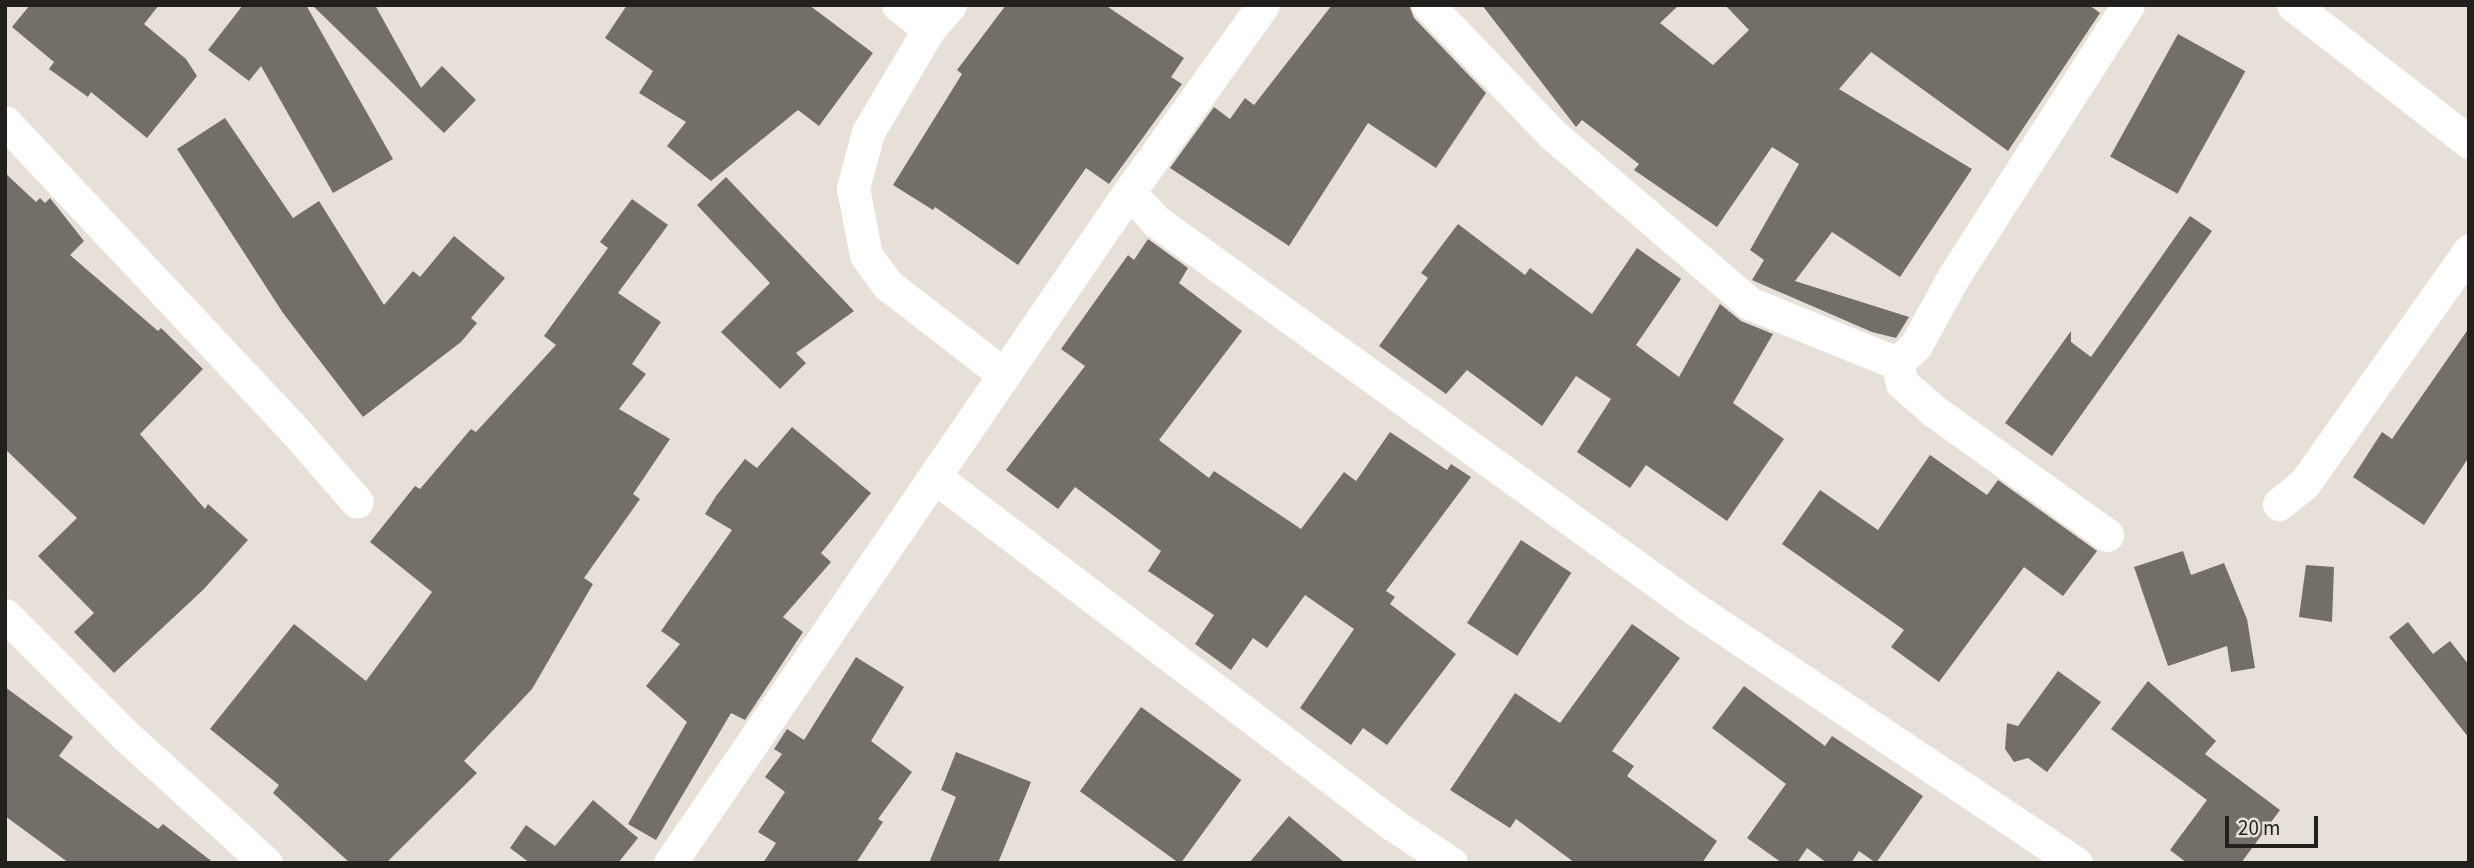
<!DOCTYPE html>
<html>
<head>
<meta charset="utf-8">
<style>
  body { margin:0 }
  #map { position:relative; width:2474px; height:868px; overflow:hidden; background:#e6e0d8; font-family:"Source Sans 3",sans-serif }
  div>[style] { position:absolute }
  .building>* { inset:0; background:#736e68; transform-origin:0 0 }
  .minor>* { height:33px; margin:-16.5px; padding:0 16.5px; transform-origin:16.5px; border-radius:16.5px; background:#fff }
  span { translate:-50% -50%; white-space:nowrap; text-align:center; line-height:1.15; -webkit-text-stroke:5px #e6e0d8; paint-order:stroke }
  .frame { position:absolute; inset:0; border:7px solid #22201d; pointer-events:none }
  .scale { position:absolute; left:2225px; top:816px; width:93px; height:32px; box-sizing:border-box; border:4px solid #22201d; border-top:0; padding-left:9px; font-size:21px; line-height:24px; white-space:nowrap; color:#22201d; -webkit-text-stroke:5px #e6e0d8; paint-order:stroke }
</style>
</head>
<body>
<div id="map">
  <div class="building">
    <div style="clip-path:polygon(30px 5px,159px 5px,144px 24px,186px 59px,197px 76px,147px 138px,91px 92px,88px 97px,49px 69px,54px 62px,12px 27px)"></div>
    <div style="clip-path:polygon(243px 5px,306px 5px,393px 159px,333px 193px,261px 66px,249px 81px,208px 50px)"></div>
    <div style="clip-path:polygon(312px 5px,375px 5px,421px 88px,442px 66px,476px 100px,444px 133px)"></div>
    <div style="clip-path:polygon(627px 5px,809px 5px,873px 53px,819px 126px,798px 110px,711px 181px,667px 146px,686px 122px,639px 93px,653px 71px,605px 38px)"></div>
    <div style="clip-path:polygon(1006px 5px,1105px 5px,1184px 58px,1171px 77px,1182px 84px,1109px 184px,1086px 168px,1018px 265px,935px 207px,933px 210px,893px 185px,962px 74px,957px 70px)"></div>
    <div style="clip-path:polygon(1332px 5px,1409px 5px,1414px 18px,1486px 93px,1436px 168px,1368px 123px,1289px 246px,1170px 168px,1214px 107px,1230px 119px,1245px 98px,1254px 105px)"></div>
    <div style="clip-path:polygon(1482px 5px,1679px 5px,1660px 23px,1713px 65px,1749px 30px,1725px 5px,2089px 5px,2100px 13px,2008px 151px,1871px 52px,1839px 89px,1972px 169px,1900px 277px,1832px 232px,1795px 281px,1909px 317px,1896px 338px,1872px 332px,1752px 280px,1764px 260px,1750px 250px,1799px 164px,1772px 147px,1717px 227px,1634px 170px,1639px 164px,1582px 120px,1576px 127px)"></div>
    <div style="left:2178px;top:34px;width:77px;height:140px;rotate:29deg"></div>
    <div style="clip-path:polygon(225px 118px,293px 218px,319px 201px,384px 305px,413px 271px,420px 277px,454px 236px,505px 278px,471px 318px,477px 323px,461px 342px,363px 417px,283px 313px,177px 149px)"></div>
    <div style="clip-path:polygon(5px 173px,36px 202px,40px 198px,45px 203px,50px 198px,84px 241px,70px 255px,158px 331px,161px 328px,203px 369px,140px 434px,205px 509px,208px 504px,248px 540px,204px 589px,114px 673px,74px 632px,94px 613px,38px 556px,77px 518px,5px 449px)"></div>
    <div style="clip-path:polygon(726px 177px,854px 311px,796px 353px,806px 363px,780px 389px,721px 332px,770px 283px,697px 205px)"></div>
    <div style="clip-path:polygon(632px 199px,668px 225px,618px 293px,661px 322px,632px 364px,646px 374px,619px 409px,670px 439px,633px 494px,640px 499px,584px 578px,593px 584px,532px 689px,464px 761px,477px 773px,386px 863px,350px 863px,273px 793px,279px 785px,210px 729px,294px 624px,366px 681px,432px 592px,370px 542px,415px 486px,420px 489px,471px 429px,476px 432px,556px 345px,544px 336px,608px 248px,600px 242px)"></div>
    <div style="clip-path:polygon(2190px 216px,2212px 231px,2052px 456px,2005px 423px,2071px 331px,2071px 342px,2091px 357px)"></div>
    <div style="clip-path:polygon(1458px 224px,1525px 275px,1530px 268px,1592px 314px,1637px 248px,1681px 279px,1636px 345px,1679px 377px,1720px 304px,1741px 321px,1773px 334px,1733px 403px,1784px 439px,1727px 521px,1646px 465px,1630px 488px,1577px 452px,1611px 399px,1576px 376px,1542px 426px,1467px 370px,1446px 394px,1379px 346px,1428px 278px,1421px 273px)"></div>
    <div style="clip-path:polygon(1148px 239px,1188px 268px,1179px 283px,1242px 331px,1159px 440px,1209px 478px,1214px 471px,1301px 529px,1344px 472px,1356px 481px,1390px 432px,1447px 470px,1451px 464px,1471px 477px,1386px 591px,1395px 597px,1390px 604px,1456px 654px,1387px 745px,1363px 728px,1351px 745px,1300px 708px,1354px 629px,1305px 595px,1267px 648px,1253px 638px,1231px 670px,1195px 644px,1214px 615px,1148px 571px,1161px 551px,1075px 487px,1058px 509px,1006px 470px,1085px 366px,1061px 349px,1128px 255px,1134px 260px)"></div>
    <div style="clip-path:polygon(2469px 328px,2469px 457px,2424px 525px,2353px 477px,2382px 432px,2392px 439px)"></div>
    <div style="clip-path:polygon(792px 427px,871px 493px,821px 553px,831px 562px,783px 617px,803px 632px,745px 720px,731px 713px,656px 840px,628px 824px,687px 722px,646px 686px,680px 644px,661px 631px,732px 530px,705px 514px,716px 496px,745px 459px,757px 468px)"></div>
    <div style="clip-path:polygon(1930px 455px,1987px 495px,1998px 480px,2097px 551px,2063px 596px,2024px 567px,1939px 682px,1891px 647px,1904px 630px,1782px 544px,1820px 490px,1878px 530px)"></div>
    <div style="left:1521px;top:540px;width:60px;height:99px;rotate:33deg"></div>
    <div style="clip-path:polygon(2183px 551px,2191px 575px,2224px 563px,2247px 619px,2255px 668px,2231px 672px,2227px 646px,2168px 666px,2134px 567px)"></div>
    <div style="clip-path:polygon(2306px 565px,2334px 567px,2332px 622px,2299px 617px)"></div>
    <div style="clip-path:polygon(2408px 622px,2433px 654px,2450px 641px,2469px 665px,2469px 738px,2389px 637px)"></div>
    <div style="clip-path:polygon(1632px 624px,1680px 658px,1612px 751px,1634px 766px,1627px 776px,1717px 841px,1702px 863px,1575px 863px,1516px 819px,1510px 828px,1450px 790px,1515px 693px,1560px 723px)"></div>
    <div style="clip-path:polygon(856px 657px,904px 687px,871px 741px,912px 772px,878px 819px,883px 822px,856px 863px,763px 863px,776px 843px,758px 832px,785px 792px,765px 777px,782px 754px,774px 749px,787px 729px,804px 740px)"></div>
    <div style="clip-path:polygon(2058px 671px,2101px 702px,2047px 772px,2028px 758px,2014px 762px,2005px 749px,2007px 723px,2018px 726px)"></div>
    <div style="clip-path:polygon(2148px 681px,2216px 741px,2205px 754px,2280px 810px,2241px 863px,2187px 863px,2170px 850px,2207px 800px,2111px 729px)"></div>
    <div style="clip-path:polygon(1744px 686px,1825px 746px,1832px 736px,1923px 796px,1876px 863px,1859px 851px,1851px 863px,1827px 863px,1807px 848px,1797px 863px,1782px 863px,1747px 838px,1786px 784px,1712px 728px)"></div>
    <div style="clip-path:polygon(5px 687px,73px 737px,59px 756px,158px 829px,163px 824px,214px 863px,69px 863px,5px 816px)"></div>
    <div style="left:1141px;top:707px;width:124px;height:104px;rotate:36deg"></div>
    <div style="clip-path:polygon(956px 752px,1031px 782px,998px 863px,929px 863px,956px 797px,941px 790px)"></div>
    <div style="clip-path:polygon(593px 800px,638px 838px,618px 863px,530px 863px,510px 848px,526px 825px,555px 846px)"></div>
    <div style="clip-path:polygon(1289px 816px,1345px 863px,1249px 863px)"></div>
  </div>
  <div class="minor">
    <div style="left:898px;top:5px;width:39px;rotate:38deg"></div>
    <div style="left:950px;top:5px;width:32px;rotate:131deg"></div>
    <div style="left:929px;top:29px;width:120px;rotate:120.6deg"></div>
    <div style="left:868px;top:132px;width:58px;rotate:105deg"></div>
    <div style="left:853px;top:188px;width:68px;rotate:79deg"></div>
    <div style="left:866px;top:255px;width:37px;rotate:54deg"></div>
    <div style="left:888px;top:285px;width:145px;rotate:37.7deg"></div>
    <div style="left:1263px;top:5px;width:230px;rotate:125.6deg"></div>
    <div style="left:1129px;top:192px;width:40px;rotate:47deg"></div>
    <div style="left:1156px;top:221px;width:664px;rotate:35.75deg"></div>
    <div style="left:1695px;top:609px;width:458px;rotate:33.7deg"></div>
    <div style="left:1428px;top:5px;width:178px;rotate:46.1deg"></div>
    <div style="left:1551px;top:133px;width:261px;rotate:40.6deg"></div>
    <div style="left:1749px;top:303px;width:160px;rotate:22.1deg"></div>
    <div style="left:1897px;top:363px;width:21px;rotate:76deg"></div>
    <div style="left:1902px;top:383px;width:43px;rotate:41.2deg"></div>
    <div style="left:1934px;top:411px;width:213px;rotate:35.6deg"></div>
    <div style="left:2293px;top:5px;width:223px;rotate:37.9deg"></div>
    <div style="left:5px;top:122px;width:415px;rotate:46.8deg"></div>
    <div style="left:289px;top:424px;width:103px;rotate:48.9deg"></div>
    <div style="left:1897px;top:363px;width:26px;rotate:-43deg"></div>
    <div style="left:1916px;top:345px;width:79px;rotate:-61.2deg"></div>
    <div style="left:1954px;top:276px;width:322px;rotate:-57.3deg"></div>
    <div style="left:936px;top:478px;width:572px;rotate:37.19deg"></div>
    <div style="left:1392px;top:824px;width:71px;rotate:33.5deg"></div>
    <div style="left:2279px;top:504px;width:32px;rotate:-39deg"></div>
    <div style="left:2304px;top:484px;width:286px;rotate:-54.7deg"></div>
    <div style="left:5px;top:615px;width:170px;rotate:45deg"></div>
    <div style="left:125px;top:735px;width:190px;rotate:42.2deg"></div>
    <div style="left:670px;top:863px;width:813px;rotate:-55.63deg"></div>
  </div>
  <div class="frame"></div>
  <div class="scale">20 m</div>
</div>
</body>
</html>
